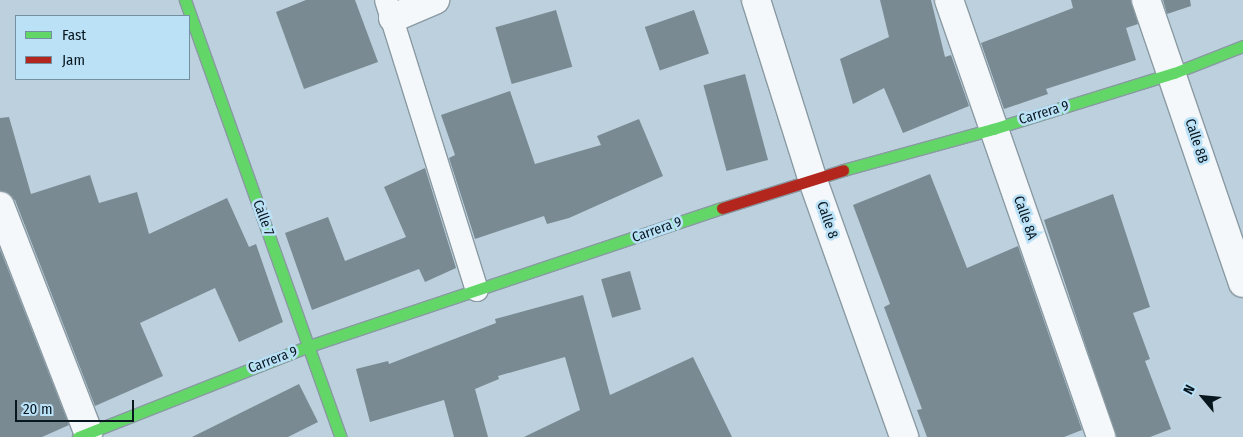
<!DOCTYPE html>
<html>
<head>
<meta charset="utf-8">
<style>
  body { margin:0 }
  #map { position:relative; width:1243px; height:437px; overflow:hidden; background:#bcd0dd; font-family:"Fira Sans Condensed",sans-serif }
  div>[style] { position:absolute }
  .building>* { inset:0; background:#798a92; transform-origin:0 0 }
  .roads { filter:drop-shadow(1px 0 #8a9aa3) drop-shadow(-1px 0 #8a9aa3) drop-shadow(0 1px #8a9aa3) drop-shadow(0 -1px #8a9aa3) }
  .lane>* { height:22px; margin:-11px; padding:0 11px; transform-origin:11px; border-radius:11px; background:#f5f8fa }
  .street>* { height:28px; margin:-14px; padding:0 14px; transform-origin:14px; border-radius:14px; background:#f5f8fa }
  .fast>* { height:11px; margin:-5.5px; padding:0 5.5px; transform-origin:5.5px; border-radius:5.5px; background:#63d668 }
  .jam>* { height:11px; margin:-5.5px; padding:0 5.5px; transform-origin:5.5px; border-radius:5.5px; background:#b3261e }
  span { translate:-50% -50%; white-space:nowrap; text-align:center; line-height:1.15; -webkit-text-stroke:5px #bbe1f7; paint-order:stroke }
  .street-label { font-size:14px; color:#08161e }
  .legend { position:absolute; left:15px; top:15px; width:175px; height:65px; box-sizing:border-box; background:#bbe1f7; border:1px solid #7390a0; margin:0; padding:6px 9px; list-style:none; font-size:15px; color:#08161e }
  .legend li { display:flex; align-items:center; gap:10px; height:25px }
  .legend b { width:25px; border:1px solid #7390a0 }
  .north { position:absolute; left:1178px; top:372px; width:50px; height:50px; -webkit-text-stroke:4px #bbe1f7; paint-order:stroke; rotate:298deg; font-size:14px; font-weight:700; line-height:20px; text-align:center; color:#08161e }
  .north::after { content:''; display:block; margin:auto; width:18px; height:22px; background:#08161e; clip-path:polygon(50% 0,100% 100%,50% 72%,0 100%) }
  .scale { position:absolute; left:15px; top:400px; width:119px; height:22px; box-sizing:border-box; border:2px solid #08161e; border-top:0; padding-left:6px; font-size:15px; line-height:18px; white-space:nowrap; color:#08161e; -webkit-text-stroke:4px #bbe1f7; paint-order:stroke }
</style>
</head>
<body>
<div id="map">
  <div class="building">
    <div style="clip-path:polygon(306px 0,355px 0,378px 62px,304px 89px,276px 12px)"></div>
    <div style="clip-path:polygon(880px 0,931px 0,945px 57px,951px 55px,969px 106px,903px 133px,884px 88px,853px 104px,840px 59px,889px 37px)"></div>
    <div style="clip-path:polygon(1071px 0,1131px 0,1138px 24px,1126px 28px,1136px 60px,1046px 89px,1048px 94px,1004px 109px,981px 43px,1073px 8px)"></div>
    <div style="clip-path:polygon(1163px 0,1190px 0,1191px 6px,1167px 14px)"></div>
    <div style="left:556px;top:10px;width:59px;height:63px;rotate:74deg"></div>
    <div style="left:694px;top:10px;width:46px;height:52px;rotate:71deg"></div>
    <div style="left:745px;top:74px;width:89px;height:43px;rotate:75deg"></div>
    <div style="clip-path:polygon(510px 91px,535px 164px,601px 145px,597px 136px,639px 119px,663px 176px,569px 218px,547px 224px,544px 216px,475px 239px,449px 158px,455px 155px,441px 115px)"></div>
    <div style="clip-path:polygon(9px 117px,31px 194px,90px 175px,99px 203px,137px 192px,149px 234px,227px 198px,249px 247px,256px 244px,283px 322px,239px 342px,215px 288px,140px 323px,163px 376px,95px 406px,15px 200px,0 191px,0 118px)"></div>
    <div style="clip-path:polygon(425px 168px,456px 268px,425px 282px,419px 269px,312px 310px,285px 233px,328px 217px,345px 261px,406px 237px,384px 187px)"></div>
    <div style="clip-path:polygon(930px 174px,967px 268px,1018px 246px,1082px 430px,1064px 437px,927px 437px,917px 410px,922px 409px,884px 307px,890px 304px,853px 205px)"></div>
    <div style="clip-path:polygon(1113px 194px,1150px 307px,1133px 313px,1150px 359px,1145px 361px,1171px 429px,1150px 437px,1116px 437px,1044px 220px)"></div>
    <div style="clip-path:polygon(0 249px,69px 425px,42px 437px,0 437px)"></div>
    <div style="left:630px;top:271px;width:40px;height:30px;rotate:74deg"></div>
    <div style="clip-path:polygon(583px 295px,610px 395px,693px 357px,732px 437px,524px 437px,580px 410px,565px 357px,498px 376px,499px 379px,475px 389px,488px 437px,454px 437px,444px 400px,370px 422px,356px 369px,388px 361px,389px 364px,496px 323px,495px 319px)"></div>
    <div style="clip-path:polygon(299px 384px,318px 422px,288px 437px,192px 437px)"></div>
  </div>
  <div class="roads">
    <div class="lane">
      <div style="left:386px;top:0;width:304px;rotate:72.6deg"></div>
    </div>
    <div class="street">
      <div style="left:756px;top:0;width:187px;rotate:72.5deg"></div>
      <div style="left:812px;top:178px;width:275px;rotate:70.4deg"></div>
      <div style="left:949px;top:0;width:463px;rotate:70.8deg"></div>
      <div style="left:1146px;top:0;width:299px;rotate:71.1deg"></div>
      <div style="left:393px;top:18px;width:46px;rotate:-23.2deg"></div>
      <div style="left:0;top:206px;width:243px;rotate:68.7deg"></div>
    </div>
    <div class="fast">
      <div style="left:185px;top:0;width:464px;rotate:70.4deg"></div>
      <div style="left:843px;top:170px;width:156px;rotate:-15.3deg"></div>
      <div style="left:993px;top:129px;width:189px;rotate:-17.2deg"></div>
      <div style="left:1174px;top:73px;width:74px;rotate:-21.4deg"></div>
      <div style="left:78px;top:437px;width:248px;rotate:-21.5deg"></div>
      <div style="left:309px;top:346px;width:435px;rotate:-18.5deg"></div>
    </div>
    <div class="jam">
      <div style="left:722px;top:208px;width:127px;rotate:-17.4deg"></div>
    </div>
  </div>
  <div class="street-label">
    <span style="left:1044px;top:113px;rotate:-17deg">Carrera 9</span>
    <span style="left:1196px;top:141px;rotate:72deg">Calle 8B</span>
    <span style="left:263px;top:218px;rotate:70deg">Calle 7</span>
    <span style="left:1025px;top:218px;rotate:71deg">Calle 8A</span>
    <span style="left:827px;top:220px;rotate:71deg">Calle 8</span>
    <span style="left:657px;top:230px;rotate:-19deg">Carrera 9</span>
    <span style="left:273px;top:360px;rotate:-21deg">Carrera 9</span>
  </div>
  <ul class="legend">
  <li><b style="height:6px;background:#63d668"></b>Fast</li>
  <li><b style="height:6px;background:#b3261e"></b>Jam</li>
  </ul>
  <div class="north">N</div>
  <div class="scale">20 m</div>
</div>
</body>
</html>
